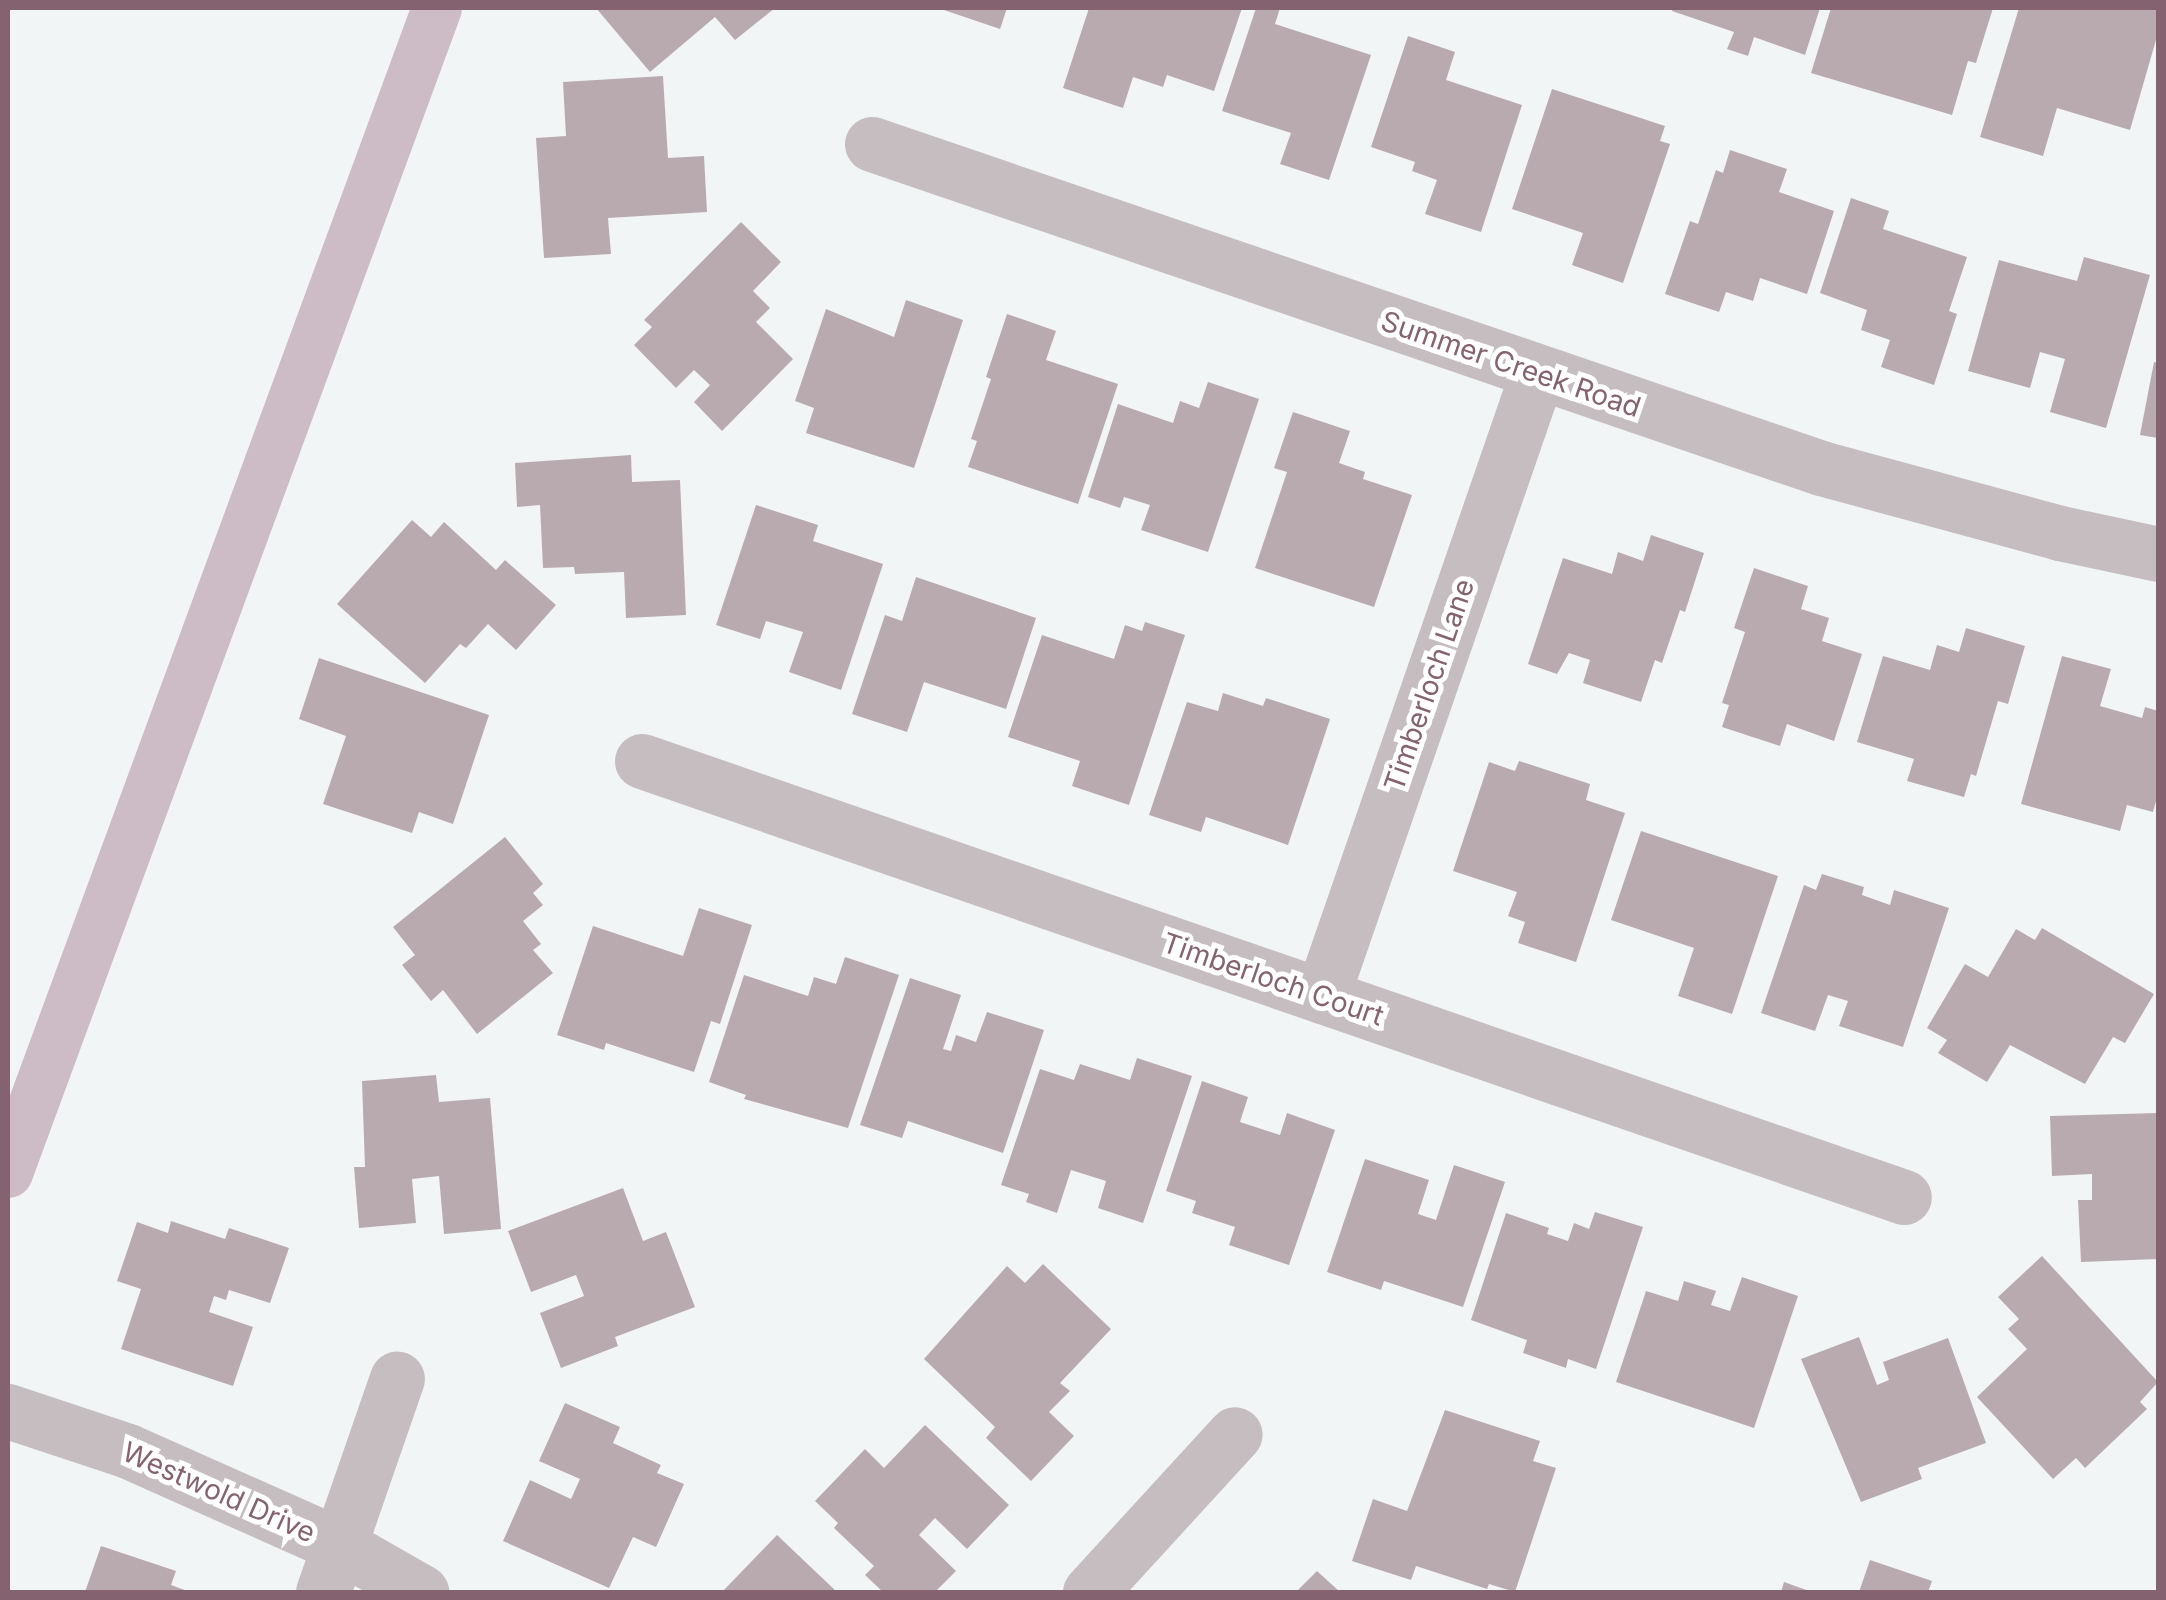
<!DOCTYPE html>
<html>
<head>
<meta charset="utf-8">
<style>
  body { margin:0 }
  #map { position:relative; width:2166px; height:1600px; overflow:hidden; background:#f1f5f5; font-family:Inter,sans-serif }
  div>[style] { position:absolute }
  .canal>* { height:50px; margin:-25px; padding:0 25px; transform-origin:25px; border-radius:25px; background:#cdbcc6 }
  .building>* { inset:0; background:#b9aab0 }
  .minor>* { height:55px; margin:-27.5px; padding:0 27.5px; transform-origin:27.5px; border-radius:27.5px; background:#c6bdc0 }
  span { translate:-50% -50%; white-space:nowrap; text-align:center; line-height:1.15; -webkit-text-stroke:10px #fff; paint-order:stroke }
  .street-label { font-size:28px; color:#85626f }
  .frame { position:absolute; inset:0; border:10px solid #85626f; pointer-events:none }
</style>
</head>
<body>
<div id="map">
  <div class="canal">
    <div style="left:8px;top:1173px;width:1241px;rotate:-69.78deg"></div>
  </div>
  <div class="building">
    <div style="clip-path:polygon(596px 8px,775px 8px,735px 40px,715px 17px,650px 72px)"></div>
    <div style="clip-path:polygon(938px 8px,1007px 8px,1000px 29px)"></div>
    <div style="clip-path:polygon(1089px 8px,1242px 8px,1214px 91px,1167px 75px,1163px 87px,1133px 77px,1123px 108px,1063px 88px)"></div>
    <div style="clip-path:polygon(1256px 8px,1280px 8px,1275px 24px,1371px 55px,1329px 180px,1280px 164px,1291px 133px,1222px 111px)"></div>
    <div style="clip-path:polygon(1673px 8px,1820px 8px,1805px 55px,1754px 37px,1748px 56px,1727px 49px,1734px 32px,1672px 11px)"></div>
    <div style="clip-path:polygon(1831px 8px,1993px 8px,1976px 63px,1968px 61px,1952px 115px,1811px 73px)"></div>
    <div style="clip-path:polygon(2019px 8px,2158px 8px,2158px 33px,2130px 130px,2057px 108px,2043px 156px,1980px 137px)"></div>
    <div style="clip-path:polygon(1408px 36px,1455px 52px,1446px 80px,1522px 105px,1481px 232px,1425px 214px,1437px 180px,1412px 171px,1415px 162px,1371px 147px)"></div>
    <div style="clip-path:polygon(663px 76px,668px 158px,704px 156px,707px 212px,608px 218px,611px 254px,544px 258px,536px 138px,566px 136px,563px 82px)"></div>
    <div style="clip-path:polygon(1552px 89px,1665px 126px,1660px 141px,1670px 144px,1623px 283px,1572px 265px,1583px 233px,1512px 209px)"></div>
    <div style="clip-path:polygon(1730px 150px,1787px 169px,1779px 192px,1834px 211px,1807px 294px,1760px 278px,1753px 301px,1726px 292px,1719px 312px,1665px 294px,1690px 221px,1698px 224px,1716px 170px,1723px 173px)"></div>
    <div style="clip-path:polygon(1851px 198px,1889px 211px,1883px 229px,1967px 257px,1949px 311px,1957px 314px,1934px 385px,1881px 367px,1890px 340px,1861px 330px,1867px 310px,1820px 293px)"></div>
    <div style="clip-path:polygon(741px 222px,781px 262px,753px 291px,770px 308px,756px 322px,793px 359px,722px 431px,694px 402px,710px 385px,694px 370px,676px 388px,634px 345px,652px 327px,644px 320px)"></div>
    <div style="clip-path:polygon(2084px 257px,2150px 275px,2106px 428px,2050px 412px,2065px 359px,2040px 352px,2030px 388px,1968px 371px,1999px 260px,2077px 281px)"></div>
    <div style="clip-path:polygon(906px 300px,963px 320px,914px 468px,806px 433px,814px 408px,795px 401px,826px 309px,894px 337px)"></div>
    <div style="clip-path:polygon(1007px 314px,1056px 331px,1046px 360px,1118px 384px,1078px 504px,968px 467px,977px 441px,971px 439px,991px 379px,986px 377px)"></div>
    <div style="clip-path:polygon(2154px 362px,2158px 363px,2158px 438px,2140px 435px)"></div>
    <div style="clip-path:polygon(1208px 382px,1259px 399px,1208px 552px,1141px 530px,1150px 505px,1124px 497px,1120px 508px,1088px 497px,1118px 404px,1173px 423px,1180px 401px,1199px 408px)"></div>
    <div style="clip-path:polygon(1293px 412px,1350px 431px,1339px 463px,1365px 472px,1363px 479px,1412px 495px,1374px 607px,1255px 568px,1287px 472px,1274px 468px)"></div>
    <div style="clip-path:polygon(631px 455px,632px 482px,680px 480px,686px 615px,626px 618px,624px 572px,575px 574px,574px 567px,543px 568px,540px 505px,517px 507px,515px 463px)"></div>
    <div style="clip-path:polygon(756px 505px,818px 525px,813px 541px,883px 564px,841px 690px,789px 672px,803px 632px,766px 621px,760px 639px,716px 625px)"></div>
    <div style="clip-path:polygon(412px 520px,431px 537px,444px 522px,496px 570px,505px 560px,556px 605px,516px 650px,488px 624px,466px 648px,460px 644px,425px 683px,337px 604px)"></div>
    <div style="clip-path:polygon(1651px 535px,1704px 553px,1685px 612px,1680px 610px,1662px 663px,1655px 660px,1641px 702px,1583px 683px,1590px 660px,1569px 653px,1557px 674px,1528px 664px,1563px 558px,1612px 574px,1618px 552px,1643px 561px)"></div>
    <div style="clip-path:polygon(1754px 568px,1808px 586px,1801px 609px,1829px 618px,1822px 641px,1862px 654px,1834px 741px,1787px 724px,1780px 746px,1722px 727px,1729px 705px,1722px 703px,1745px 632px,1734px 628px)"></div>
    <div style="clip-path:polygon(916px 577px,1036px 618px,1006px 709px,924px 682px,907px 732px,852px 714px,885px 615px,902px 621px)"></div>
    <div style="clip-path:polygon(1145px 622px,1185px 635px,1129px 805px,1072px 786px,1080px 761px,1008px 737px,1042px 635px,1114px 659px,1125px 625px,1142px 631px)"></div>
    <div style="clip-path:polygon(1966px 628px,2025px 646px,2008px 704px,1998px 701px,1976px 776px,1971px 774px,1964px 797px,1907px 781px,1914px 759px,1857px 742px,1883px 656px,1930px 670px,1937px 645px,1959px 652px)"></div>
    <div style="clip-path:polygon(2062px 656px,2111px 669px,2100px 706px,2142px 718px,2145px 707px,2158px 711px,2158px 794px,2153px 812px,2127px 805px,2120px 831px,2021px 804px)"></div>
    <div style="clip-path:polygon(319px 658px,489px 715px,453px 824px,419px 812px,412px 833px,323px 804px,346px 736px,299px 719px)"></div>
    <div style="clip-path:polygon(1223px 693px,1263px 706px,1266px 698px,1330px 719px,1288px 845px,1206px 817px,1201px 832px,1149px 815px,1187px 702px,1218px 711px)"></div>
    <div style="clip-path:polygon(1519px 761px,1590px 784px,1586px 800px,1625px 813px,1576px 962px,1518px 943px,1525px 922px,1508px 916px,1517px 892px,1453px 871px,1489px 762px,1515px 771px)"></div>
    <div style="clip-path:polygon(1641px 831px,1778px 876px,1732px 1014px,1678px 996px,1694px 948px,1611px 920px)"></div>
    <div style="clip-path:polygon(505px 837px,543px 884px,533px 893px,543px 905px,523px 921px,541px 944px,533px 950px,553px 973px,477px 1034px,443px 990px,431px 1001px,402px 965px,415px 955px,393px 927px)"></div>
    <div style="clip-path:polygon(1822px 874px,1864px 887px,1862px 895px,1890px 905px,1894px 890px,1949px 908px,1903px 1047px,1839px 1026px,1848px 1001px,1828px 995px,1815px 1031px,1761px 1013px,1804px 885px,1816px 890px)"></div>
    <div style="clip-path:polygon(699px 908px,752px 925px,720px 1024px,711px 1021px,694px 1072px,606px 1043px,604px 1050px,557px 1035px,593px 926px,683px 956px)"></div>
    <div style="clip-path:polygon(2042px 928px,2154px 994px,2125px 1043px,2113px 1037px,2085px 1084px,2010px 1045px,1987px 1082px,1938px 1053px,1947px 1040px,1927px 1028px,1965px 964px,1988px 977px,2016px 929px,2035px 940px)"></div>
    <div style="clip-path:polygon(845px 957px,899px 975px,848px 1128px,744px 1099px,746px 1095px,709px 1082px,744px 975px,808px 996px,814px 977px,836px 984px)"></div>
    <div style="clip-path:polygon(910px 978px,961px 995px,943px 1049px,951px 1051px,956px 1035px,976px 1042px,987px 1012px,1044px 1030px,1003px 1153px,908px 1121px,902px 1138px,860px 1125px)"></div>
    <div style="clip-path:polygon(1137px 1058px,1192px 1076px,1143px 1223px,1098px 1208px,1106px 1181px,1071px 1170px,1057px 1213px,1026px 1202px,1029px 1194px,1001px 1185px,1040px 1069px,1074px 1080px,1080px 1064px,1130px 1080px)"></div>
    <div style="clip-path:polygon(436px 1075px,439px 1102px,490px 1098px,501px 1229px,444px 1234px,439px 1176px,412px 1179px,416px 1223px,359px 1228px,354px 1167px,365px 1167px,362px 1081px)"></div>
    <div style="clip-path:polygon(1202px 1081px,1248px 1097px,1240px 1122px,1280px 1135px,1287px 1113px,1335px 1130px,1289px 1265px,1229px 1245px,1235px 1227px,1192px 1213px,1196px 1201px,1166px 1191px)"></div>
    <div style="clip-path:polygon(2158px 1113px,2158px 1259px,2081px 1262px,2078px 1200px,2092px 1200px,2092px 1174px,2052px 1176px,2050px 1116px)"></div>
    <div style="clip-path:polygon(1365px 1159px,1429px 1180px,1418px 1214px,1436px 1220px,1454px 1165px,1505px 1182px,1463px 1307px,1384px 1281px,1381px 1290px,1327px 1272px)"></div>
    <div style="clip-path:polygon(623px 1188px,643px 1241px,666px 1232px,695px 1307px,615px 1337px,618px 1346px,561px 1368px,540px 1313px,584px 1296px,576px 1275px,531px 1292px,508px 1231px)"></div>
    <div style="clip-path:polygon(1595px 1212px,1643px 1227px,1596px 1369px,1568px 1359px,1566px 1368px,1523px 1353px,1527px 1340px,1471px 1320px,1506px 1213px,1549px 1228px,1547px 1234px,1568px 1241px,1574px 1223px,1589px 1229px)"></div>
    <div style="clip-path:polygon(171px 1221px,225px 1239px,229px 1228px,289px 1248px,270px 1303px,229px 1290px,226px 1300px,214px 1296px,209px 1312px,253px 1327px,233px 1386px,121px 1349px,141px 1289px,117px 1281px,137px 1222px,168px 1233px)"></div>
    <div style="clip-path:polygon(2042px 1256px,2158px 1382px,2140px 1402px,2147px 1409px,2085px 1468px,2076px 1458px,2053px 1479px,1977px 1397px,2027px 1349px,2008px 1329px,2019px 1319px,1998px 1297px)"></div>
    <div style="clip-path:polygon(1043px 1264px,1111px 1329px,1060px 1383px,1070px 1391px,1049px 1412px,1074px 1436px,1031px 1481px,986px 1438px,995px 1427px,924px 1359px,1007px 1266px,1025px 1283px)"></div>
    <div style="clip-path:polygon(1742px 1277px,1798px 1296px,1754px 1428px,1616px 1382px,1646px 1291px,1678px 1301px,1684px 1281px,1716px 1291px,1711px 1305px,1730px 1311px)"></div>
    <div style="clip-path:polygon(1859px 1337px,1877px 1385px,1889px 1380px,1883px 1362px,1948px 1338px,1986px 1443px,1918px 1468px,1922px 1479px,1861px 1502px,1801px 1359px)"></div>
    <div style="clip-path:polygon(565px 1403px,620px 1427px,613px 1443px,661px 1465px,657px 1473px,684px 1484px,656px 1547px,633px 1537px,609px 1588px,503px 1541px,530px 1480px,571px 1499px,580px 1479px,539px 1461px)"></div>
    <div style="clip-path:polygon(1445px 1410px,1540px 1441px,1533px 1461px,1556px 1468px,1515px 1592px,1489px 1584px,1487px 1589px,1416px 1566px,1411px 1580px,1352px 1561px,1373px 1499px,1407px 1511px)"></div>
    <div style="clip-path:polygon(925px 1425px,1009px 1505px,967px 1549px,935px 1518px,919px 1535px,956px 1571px,935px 1592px,883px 1592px,865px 1575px,874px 1566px,834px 1528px,838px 1523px,815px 1501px,865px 1449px,884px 1468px)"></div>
    <div style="clip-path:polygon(777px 1535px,837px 1592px,722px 1592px)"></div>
    <div style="clip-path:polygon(101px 1546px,176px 1571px,171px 1585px,190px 1592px,85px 1592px)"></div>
    <div style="clip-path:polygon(1870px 1560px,1932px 1581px,1928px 1592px,1859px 1592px)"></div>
    <div style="clip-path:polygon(1317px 1571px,1340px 1592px,1296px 1592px)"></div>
    <div style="clip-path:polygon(1784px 1582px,1812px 1592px,1781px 1592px)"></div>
  </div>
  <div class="minor">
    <div style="left:872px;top:144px;width:1003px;rotate:18.85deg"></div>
    <div style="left:1821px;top:468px;width:248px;rotate:15.2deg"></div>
    <div style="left:2060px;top:533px;width:100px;rotate:12.1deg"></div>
    <div style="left:642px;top:761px;width:1335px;rotate:19.06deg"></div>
    <div style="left:1322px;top:996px;width:658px;rotate:-70.93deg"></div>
    <div style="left:8px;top:1411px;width:126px;rotate:18.4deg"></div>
    <div style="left:128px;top:1451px;width:231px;rotate:24deg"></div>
    <div style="left:339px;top:1545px;width:95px;rotate:29.8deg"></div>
    <div style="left:323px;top:1592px;width:226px;rotate:-70.9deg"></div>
    <div style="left:1090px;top:1592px;width:214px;rotate:-47.5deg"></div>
  </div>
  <div class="street-label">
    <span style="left:1511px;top:364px;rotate:19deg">Summer Creek Road</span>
    <span style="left:1429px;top:685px;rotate:-71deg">Timberloch Lane</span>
    <span style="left:1273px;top:979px;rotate:19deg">Timberloch Court</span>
    <span style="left:219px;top:1492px;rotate:24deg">Westwold Drive</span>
  </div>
  <div class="frame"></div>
</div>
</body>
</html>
